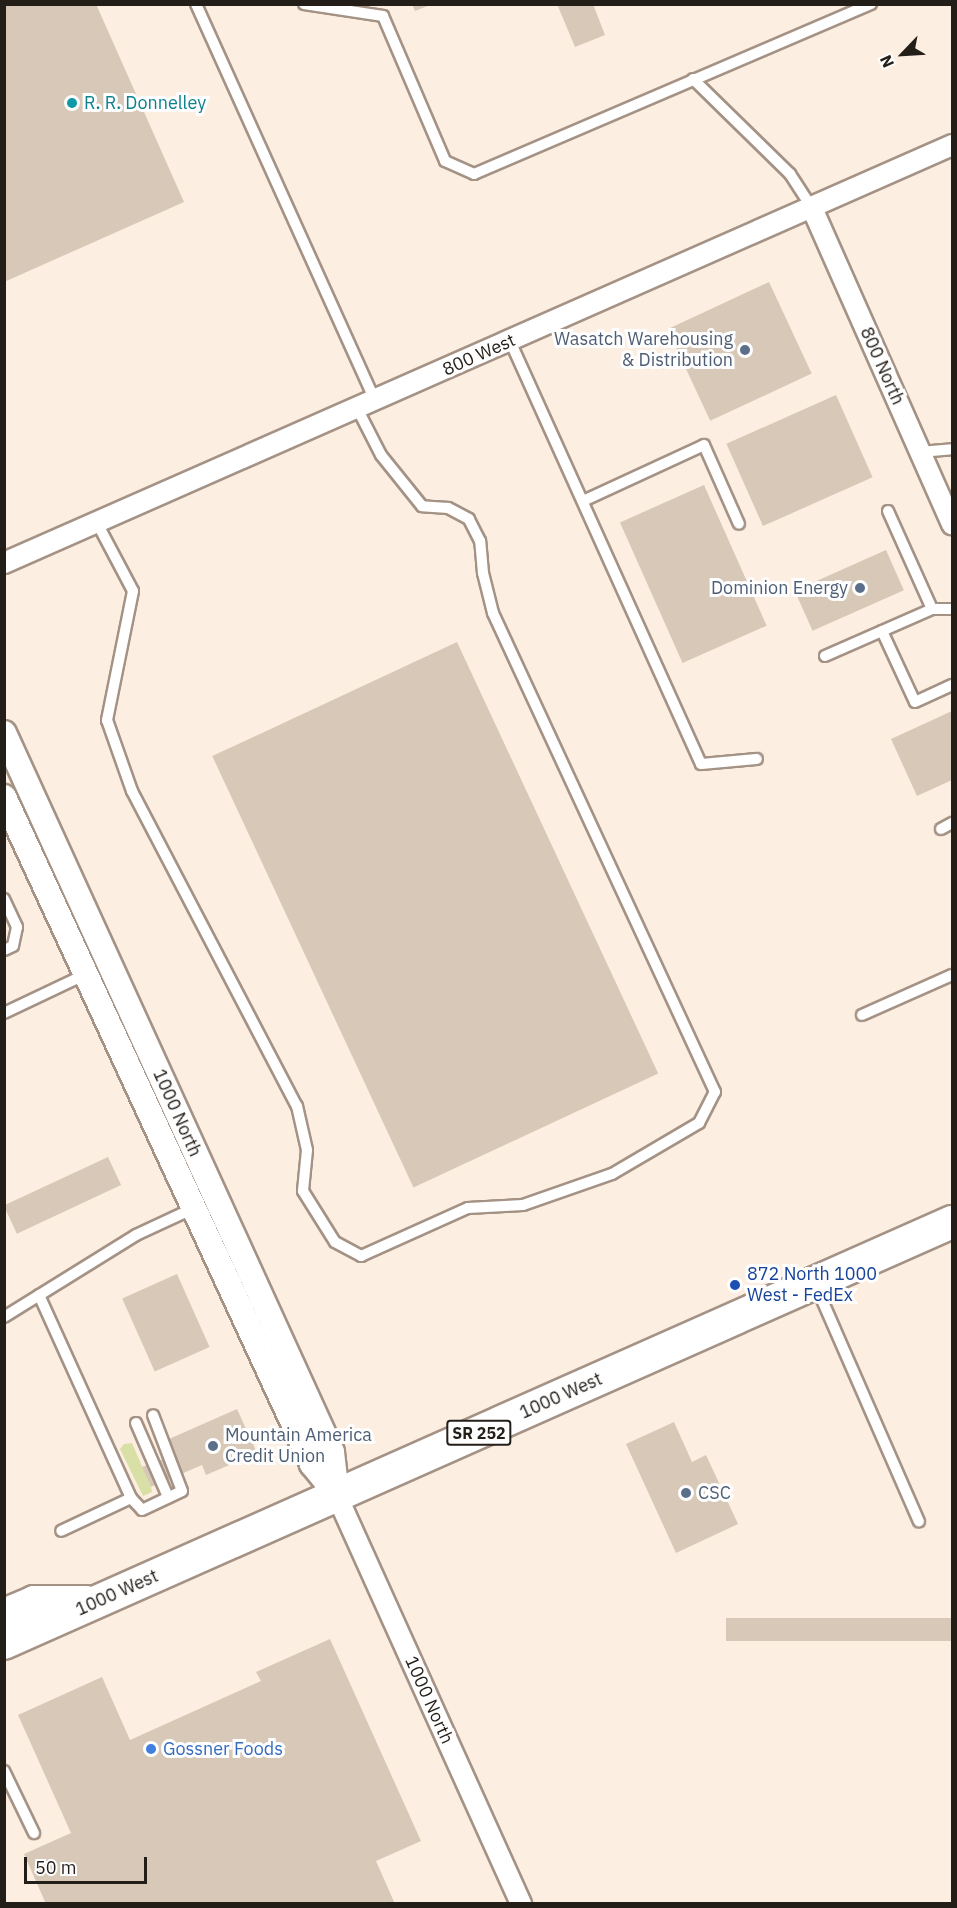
<!DOCTYPE html>
<html>
<head>
<meta charset="utf-8">
<style>
  body { margin:0 }
  #map { position:relative; width:957px; height:1908px; overflow:hidden; background:#fdeee2; font-family:"IBM Plex Sans",sans-serif }
  div>[style] { position:absolute }
  .green>* { inset:0; background:#d9e0a5 }
  .building>* { inset:0; background:#d7c8b7; transform-origin:0 0 }
  .roads { filter:drop-shadow(2px 0 #a49285) drop-shadow(-2px 0 #a49285) drop-shadow(0 2px #a49285) drop-shadow(0 -2px #a49285) }
  .service>* { height:10px; margin:-5px; padding:0 5px; transform-origin:5px; border-radius:5px; background:#fff }
  .minor>* { height:20px; margin:-10px; padding:0 10px; transform-origin:10px; border-radius:10px; background:#fff }
  .tertiary>* { height:24px; margin:-12px; padding:0 12px; transform-origin:12px; border-radius:12px; background:#fff }
  .primary>* { height:32px; margin:-16px; padding:0 16px; transform-origin:16px; border-radius:16px; background:#fff }
  .dots>* { width:16px; height:16px; translate:-50% -50%; box-sizing:border-box; border:3px solid #fefefe; border-radius:50% }
  span { translate:-50% -50%; white-space:nowrap; text-align:center; line-height:1.15; -webkit-text-stroke:6px #fefefe; paint-order:stroke }
  .shield-label span { padding:2px 4px; background:#fefefe; border:2px solid; border-radius:4px; -webkit-text-stroke-width:0 }
  .shield-label { font-size:16px; color:#241e19; font-weight:700 }
  .culture-label { font-size:18px; color:#0d838f }
  .left { translate:0 -50%; text-align:left }
  .service-label { font-size:18px; color:#4e5e75 }
  .right { translate:-100% -50%; text-align:right }
  .street-label { font-size:18px; color:#241e19 }
  .transit-label { font-size:18px; color:#164399 }
  .shop-label { font-size:18px; color:#366cbe }
  .frame { position:absolute; inset:0; border:6px solid #241e19; pointer-events:none }
  .north { position:absolute; left:873px; top:24px; width:60px; height:60px; -webkit-text-stroke:4px #fefefe; paint-order:stroke; rotate:245deg; font-size:16px; font-weight:700; line-height:24px; text-align:center; color:#241e19 }
  .north::after { content:''; display:block; margin:auto; width:21px; height:27px; background:#241e19; clip-path:polygon(50% 0,100% 100%,50% 72%,0 100%) }
  .scale { position:absolute; left:24px; top:1857px; width:123px; height:27px; box-sizing:border-box; border:3px solid #241e19; border-top:0; padding-left:8px; font-size:18px; line-height:21px; white-space:nowrap; color:#241e19; -webkit-text-stroke:4px #fefefe; paint-order:stroke }
</style>
</head>
<body>
<div id="map">
  <div class="green">
    <div style="clip-path:polygon(132px 1443px,151px 1487px,152px 1492px,143px 1496px,120px 1449px,124px 1444px)"></div>
  </div>
  <div class="building">
    <div style="clip-path:polygon(4px 4px,96px 4px,184px 202px,4px 282px)"></div>
    <div style="clip-path:polygon(412px 4px,430px 4px,430px 5px,415px 11px)"></div>
    <div style="clip-path:polygon(557px 4px,593px 4px,605px 35px,575px 47px)"></div>
    <div style="left:769px;top:282px;width:101px;height:112px;rotate:65deg"></div>
    <div style="left:836px;top:395px;width:90px;height:120px;rotate:66deg"></div>
    <div style="left:704px;top:485px;width:154px;height:92px;rotate:66deg"></div>
    <div style="left:886px;top:550px;width:44px;height:100px;rotate:66deg"></div>
    <div style="left:457px;top:642px;width:476px;height:270px;rotate:65deg"></div>
    <div style="clip-path:polygon(952px 711px,952px 780px,917px 796px,891px 739px)"></div>
    <div style="left:108px;top:1157px;width:31px;height:115px;rotate:65deg"></div>
    <div style="left:177px;top:1274px;width:80px;height:60px;rotate:66deg"></div>
    <div style="clip-path:polygon(237px 1409px,257px 1453px,206px 1475px,202px 1465px,151px 1487px,142px 1467px,176px 1454px,169px 1439px)"></div>
    <div style="clip-path:polygon(674px 1422px,692px 1462px,706px 1455px,738px 1524px,676px 1553px,626px 1444px)"></div>
    <div style="left:952px;top:1618px;width:23px;height:226px;rotate:90deg"></div>
    <div style="clip-path:polygon(330px 1639px,421px 1841px,376px 1861px,395px 1904px,46px 1904px,24px 1854px,71px 1833px,18px 1715px,102px 1677px,130px 1740px,261px 1681px,256px 1672px)"></div>
  </div>
  <div class="roads">
    <div class="service">
      <div style="left:196px;top:4px;width:435px;rotate:65.7deg"></div>
      <div style="left:304px;top:4px;width:80px;rotate:8.6deg"></div>
      <div style="left:383px;top:16px;width:158px;rotate:66.8deg"></div>
      <div style="left:445px;top:161px;width:32px;rotate:24deg"></div>
      <div style="left:474px;top:174px;width:432px;rotate:-23.2deg"></div>
      <div style="left:693px;top:79px;width:136px;rotate:44.4deg"></div>
      <div style="left:790px;top:174px;width:40px;rotate:57.1deg"></div>
      <div style="left:510px;top:341px;width:464px;rotate:65.7deg"></div>
      <div style="left:701px;top:764px;width:56px;rotate:-5.1deg"></div>
      <div style="left:920px;top:452px;width:32px;rotate:-5deg"></div>
      <div style="left:583px;top:501px;width:133px;rotate:-24.8deg"></div>
      <div style="left:704px;top:445px;width:86px;rotate:66.1deg"></div>
      <div style="left:888px;top:511px;width:107px;rotate:65.8deg"></div>
      <div style="left:96px;top:521px;width:79px;rotate:62.1deg"></div>
      <div style="left:133px;top:591px;width:132px;rotate:101.4deg"></div>
      <div style="left:107px;top:720px;width:75px;rotate:70.6deg"></div>
      <div style="left:132px;top:791px;width:356px;rotate:62.4deg"></div>
      <div style="left:297px;top:1106px;width:45px;rotate:77.2deg"></div>
      <div style="left:307px;top:1150px;width:41px;rotate:95.6deg"></div>
      <div style="left:303px;top:1191px;width:60px;rotate:57.9deg"></div>
      <div style="left:335px;top:1242px;width:30px;rotate:28deg"></div>
      <div style="left:361px;top:1256px;width:117px;rotate:-24.2deg"></div>
      <div style="left:468px;top:1208px;width:55px;rotate:-3.1deg"></div>
      <div style="left:523px;top:1205px;width:94px;rotate:-19.2deg"></div>
      <div style="left:612px;top:1174px;width:101px;rotate:-30.4deg"></div>
      <div style="left:699px;top:1123px;width:35px;rotate:-63deg"></div>
      <div style="left:715px;top:1092px;width:528px;rotate:-114.87deg"></div>
      <div style="left:493px;top:613px;width:41px;rotate:-104deg"></div>
      <div style="left:483px;top:573px;width:32px;rotate:-95deg"></div>
      <div style="left:480px;top:541px;width:25px;rotate:-117deg"></div>
      <div style="left:469px;top:519px;width:24px;rotate:-152deg"></div>
      <div style="left:448px;top:508px;width:26px;rotate:-176deg"></div>
      <div style="left:422px;top:506px;width:65px;rotate:-128.8deg"></div>
      <div style="left:381px;top:455px;width:53px;rotate:-117.1deg"></div>
      <div style="left:882px;top:631px;width:78px;rotate:65.1deg"></div>
      <div style="left:915px;top:702px;width:41px;rotate:-24.7deg"></div>
      <div style="left:825px;top:656px;width:117px;rotate:-23.7deg"></div>
      <div style="left:932px;top:609px;width:20px"></div>
      <div style="left:941px;top:829px;width:13px;rotate:-29deg"></div>
      <div style="left:4px;top:899px;width:31px;rotate:65deg"></div>
      <div style="left:17px;top:927px;width:19px;rotate:102deg"></div>
      <div style="left:13px;top:946px;width:10px;rotate:156deg"></div>
      <div style="left:4px;top:1013px;width:91px;rotate:-25.4deg"></div>
      <div style="left:862px;top:1015px;width:98px;rotate:-24deg"></div>
      <div style="left:816px;top:1286px;width:257px;rotate:66.4deg"></div>
      <div style="left:39px;top:1295px;width:223px;rotate:65.6deg"></div>
      <div style="left:131px;top:1498px;width:77px;rotate:154.8deg"></div>
      <div style="left:4px;top:1317px;width:155px;rotate:-31.8deg"></div>
      <div style="left:136px;top:1235px;width:62px;rotate:-24.9deg"></div>
      <div style="left:136px;top:1423px;width:81px;rotate:66.6deg"></div>
      <div style="left:131px;top:1498px;width:16px;rotate:47deg"></div>
      <div style="left:142px;top:1510px;width:44px;rotate:-25.4deg"></div>
      <div style="left:182px;top:1491px;width:81px;rotate:-110.9deg"></div>
      <div style="left:4px;top:1771px;width:69px;rotate:64.2deg"></div>
    </div>
    <div class="minor">
      <div style="left:812px;top:208px;width:346px;rotate:66.1deg"></div>
      <div style="left:4px;top:563px;width:1036px;rotate:-23.79deg"></div>
      <div style="left:337px;top:1496px;width:448px;rotate:65.7deg"></div>
    </div>
    <div class="tertiary">
      <div style="left:4px;top:733px;width:790px;rotate:65.48deg"></div>
      <div style="left:332px;top:1452px;width:44px;rotate:83.5deg"></div>
      <div style="left:4px;top:797px;width:735px;rotate:65.21deg"></div>
      <div style="left:312px;top:1464px;width:40px;rotate:51deg"></div>
    </div>
    <div class="primary">
      <div style="left:4px;top:1615px;width:33px;rotate:-23deg"></div>
      <div style="left:34px;top:1602px;width:52px"></div>
      <div style="left:4px;top:1643px;width:1037px;rotate:-23.95deg"></div>
    </div>
  </div>
  <div class="dots">
    <div style="left:72px;top:103px;background:#0f9aa8"></div>
    <div style="left:745px;top:350px;background:#5c6f8a"></div>
    <div style="left:860px;top:588px;background:#5c6f8a"></div>
    <div style="left:735px;top:1285px;background:#1a4fb4"></div>
    <div style="left:213px;top:1446px;background:#5c6f8a"></div>
    <div style="left:686px;top:1493px;background:#5c6f8a"></div>
    <div style="left:151px;top:1749px;background:#3f7fe0"></div>
  </div>
  <div class="shield-label">
    <span style="left:479px;top:1433px">SR 252</span>
  </div>
  <div class="culture-label">
    <span class="left" style="left:84px;top:103px">R. R. Donnelley</span>
  </div>
  <div class="service-label">
    <span class="right" style="left:733px;top:350px">Wasatch Warehousing<br>&amp; Distribution</span>
    <span class="right" style="left:848px;top:588px">Dominion Energy</span>
    <span class="left" style="left:225px;top:1446px">Mountain America<br>Credit Union</span>
    <span class="left" style="left:698px;top:1493px">CSC</span>
  </div>
  <div class="street-label">
    <span style="left:479px;top:355px;rotate:-24deg">800 West</span>
    <span style="left:882px;top:366px;rotate:66deg">800 North</span>
    <span style="left:177px;top:1113px;rotate:66deg">1000 North</span>
    <span style="left:561px;top:1396px;rotate:-24deg">1000 West</span>
    <span style="left:117px;top:1593px;rotate:-24deg">1000 West</span>
    <span style="left:429px;top:1700px;rotate:66deg">1000 North</span>
  </div>
  <div class="transit-label">
    <span class="left" style="left:747px;top:1285px">872 North 1000<br>West - FedEx</span>
  </div>
  <div class="shop-label">
    <span class="left" style="left:163px;top:1749px">Gossner Foods</span>
  </div>
  <div class="frame"></div>
  <div class="north">N</div>
  <div class="scale">50 m</div>
</div>
</body>
</html>
